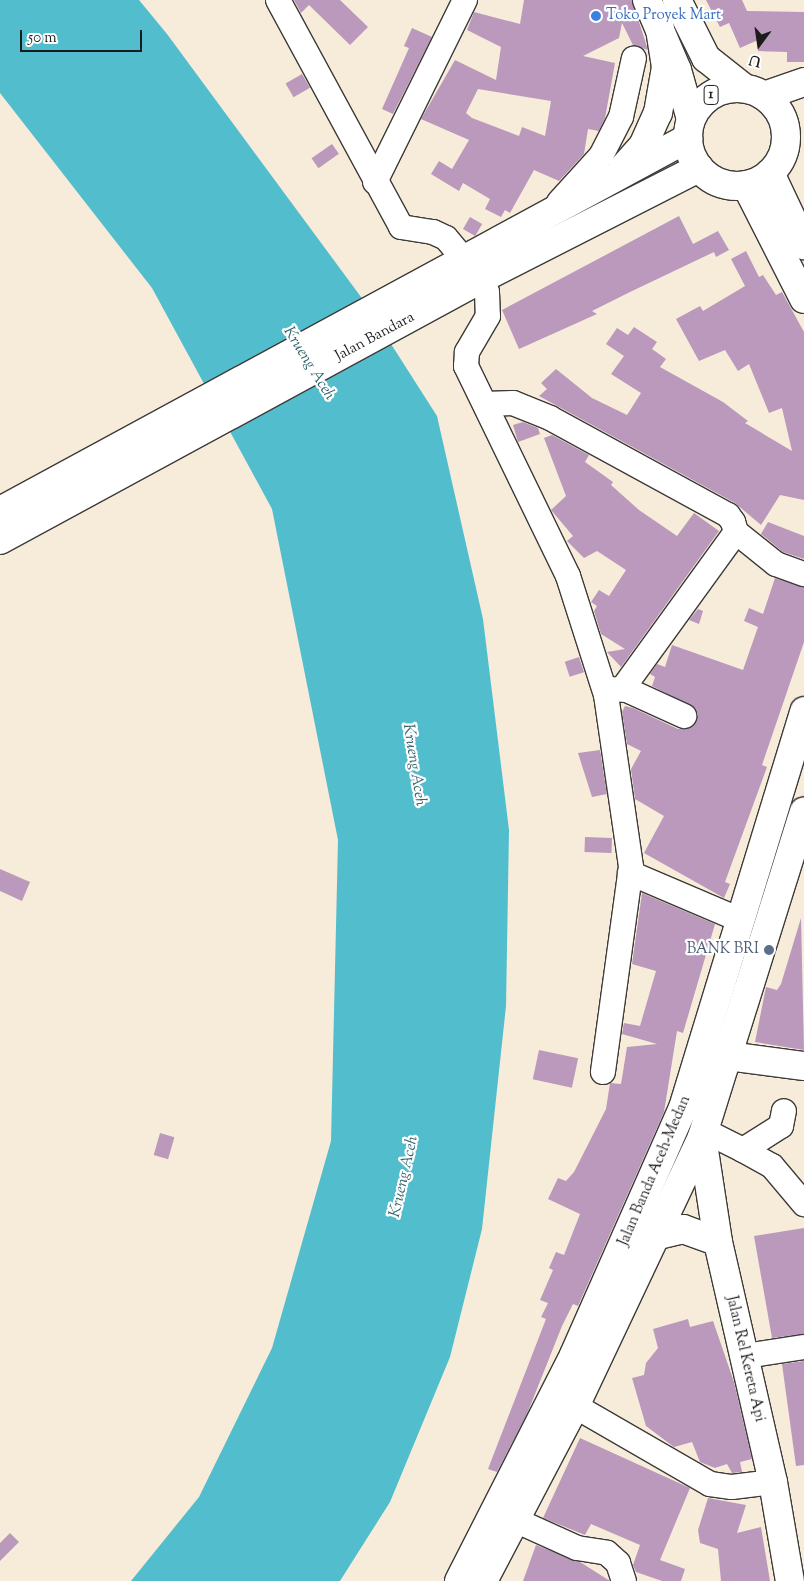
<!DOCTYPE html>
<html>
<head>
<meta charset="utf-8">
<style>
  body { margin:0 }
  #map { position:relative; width:804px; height:1581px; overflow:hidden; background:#f6ecd9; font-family:"Sorts Mill Goudy",serif }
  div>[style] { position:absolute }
  .water>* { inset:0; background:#52bdcd }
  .building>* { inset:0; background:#ba99bd; transform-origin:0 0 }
  .roads { filter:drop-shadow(1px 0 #3d3b38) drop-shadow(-1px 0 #3d3b38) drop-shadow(0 1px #3d3b38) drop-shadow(0 -1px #3d3b38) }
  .minor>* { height:24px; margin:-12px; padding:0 12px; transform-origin:12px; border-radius:12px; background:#fff }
  .major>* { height:28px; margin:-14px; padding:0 14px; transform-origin:14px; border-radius:14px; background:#fff }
  .highway>* { height:28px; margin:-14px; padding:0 14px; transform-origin:14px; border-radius:14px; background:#fff }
  .highway>.ring { margin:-14px; padding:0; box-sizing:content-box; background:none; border:28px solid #fff; border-radius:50% }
  .dots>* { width:14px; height:14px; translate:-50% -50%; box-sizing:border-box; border:2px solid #fff; border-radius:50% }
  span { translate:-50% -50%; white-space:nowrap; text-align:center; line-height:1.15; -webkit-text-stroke:4.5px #fff; paint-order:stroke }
  .shield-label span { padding:1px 4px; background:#fff; border:1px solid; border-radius:4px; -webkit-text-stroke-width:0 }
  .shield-label { font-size:14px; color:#1c1c1c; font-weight:700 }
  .shop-label { font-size:15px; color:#366cbe }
  .left { translate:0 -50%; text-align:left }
  .street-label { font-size:15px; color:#1c1c1c }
  .service-label { font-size:15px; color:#4e5e75 }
  .right { translate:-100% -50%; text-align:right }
  .water-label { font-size:16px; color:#34646c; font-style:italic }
  .north { position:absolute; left:734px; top:20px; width:50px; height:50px; -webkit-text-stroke:4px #fff; paint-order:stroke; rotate:194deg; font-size:14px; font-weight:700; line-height:20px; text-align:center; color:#1c1c1c }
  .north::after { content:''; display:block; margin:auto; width:18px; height:22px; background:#1c1c1c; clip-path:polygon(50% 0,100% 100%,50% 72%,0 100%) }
  .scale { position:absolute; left:20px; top:30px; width:122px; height:22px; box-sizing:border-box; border:2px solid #1c1c1c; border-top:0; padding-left:6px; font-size:15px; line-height:18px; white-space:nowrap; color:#1c1c1c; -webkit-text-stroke:4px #fff; paint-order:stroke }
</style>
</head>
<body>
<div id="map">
  <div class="water">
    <div style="clip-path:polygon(0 0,139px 0,167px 34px,361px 297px,437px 416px,483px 619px,509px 830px,506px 1006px,482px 1229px,450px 1357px,390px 1502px,340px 1581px,131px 1581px,199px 1497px,272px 1348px,331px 1141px,338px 840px,272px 509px,152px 288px,0 93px)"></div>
  </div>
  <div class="building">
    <div style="clip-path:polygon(294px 0,340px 0,368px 27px,350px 45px,309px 5px,301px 13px)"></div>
    <div style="clip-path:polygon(evenodd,524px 0,632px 0,648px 50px,633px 45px,622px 23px,619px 38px,583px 56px,615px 63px,605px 118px,599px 131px,588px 129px,584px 154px,559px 181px,534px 170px,510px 213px,505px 210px,501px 217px,485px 209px,490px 199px,463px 183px,459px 191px,431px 174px,439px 161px,452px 169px,469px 140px,421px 119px,455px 60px,496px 80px,501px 47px,467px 30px,474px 12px,520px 24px,524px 0,478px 89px,551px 101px,545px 136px,522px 127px,519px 136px,472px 118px,466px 113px,478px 89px)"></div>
    <div style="clip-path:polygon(706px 0,742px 0,747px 11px,804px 12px,804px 62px,787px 62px,787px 52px,758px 51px,758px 40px,740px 48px,729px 23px,720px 27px)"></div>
    <div style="clip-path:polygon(412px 28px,432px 37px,393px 114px,382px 109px,409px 48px,404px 46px)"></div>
    <div style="left:302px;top:74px;width:16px;height:19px;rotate:60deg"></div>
    <div style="left:332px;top:144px;width:12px;height:25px;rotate:55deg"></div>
    <div style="clip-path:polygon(679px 216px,693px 244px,718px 231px,729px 250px,716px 257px,714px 252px,630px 292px,592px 311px,597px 314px,519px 349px,502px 310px)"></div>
    <div style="left:470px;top:217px;width:14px;height:14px;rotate:30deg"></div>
    <div style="clip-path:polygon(746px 251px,759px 277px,763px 275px,776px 295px,782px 292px,804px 332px,804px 500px,780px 495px,761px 525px,735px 503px,539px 396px,547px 389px,541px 383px,556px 369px,592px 398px,627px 415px,641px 393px,611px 374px,624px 356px,606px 344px,617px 328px,628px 335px,634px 327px,657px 342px,652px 349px,666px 359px,660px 367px,723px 402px,748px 421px,745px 423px,792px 451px,782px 408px,769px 413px,749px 364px,738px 371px,725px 350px,699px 361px,676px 319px,700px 306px,703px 311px,745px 286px,731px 259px)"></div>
    <div style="clip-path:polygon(523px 422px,538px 428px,540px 434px,518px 442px,513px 425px)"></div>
    <div style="clip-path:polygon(552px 435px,589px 455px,585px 462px,613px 482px,611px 485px,639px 510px,677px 536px,694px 513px,719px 531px,621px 667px,607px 652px,625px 649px,601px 634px,594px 611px,597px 606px,591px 602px,599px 590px,609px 596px,626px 570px,597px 551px,584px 558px,567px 541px,573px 536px,551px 510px,566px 496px,544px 438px)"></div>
    <div style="clip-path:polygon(768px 522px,804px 536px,804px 559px,783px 552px,761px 534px)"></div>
    <div style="clip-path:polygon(775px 578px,804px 587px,804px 642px,762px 765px,767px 767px,725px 882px,730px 884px,724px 898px,644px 853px,664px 816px,635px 799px,631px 769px,641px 751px,627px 744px,622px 712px,625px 706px,633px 708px,678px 729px,692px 727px,698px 715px,695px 708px,652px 686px,655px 677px,650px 674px,657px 664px,665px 667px,672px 645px,743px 670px,758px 627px,744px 621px,749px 608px,763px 614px)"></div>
    <div style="clip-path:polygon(698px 609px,703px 611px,699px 624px,689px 620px)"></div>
    <div style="left:579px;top:657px;width:16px;height:15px;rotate:72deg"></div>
    <div style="clip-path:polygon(600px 750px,607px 794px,592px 797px,578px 753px)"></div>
    <div style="left:585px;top:837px;width:27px;height:15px;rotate:2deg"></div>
    <div style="clip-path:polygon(0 869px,30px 882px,22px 901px,0 891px)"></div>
    <div style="clip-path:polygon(642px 893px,715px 924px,683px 1033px,677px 1031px,664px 1112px,578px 1306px,573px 1304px,562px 1326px,527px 1414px,497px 1472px,488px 1469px,546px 1319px,541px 1317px,548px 1303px,540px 1300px,553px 1270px,549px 1268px,556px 1252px,564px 1255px,580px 1214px,548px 1199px,558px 1178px,566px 1181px,574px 1172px,606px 1109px,610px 1083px,621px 1084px,627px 1047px,657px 1044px,622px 1034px,624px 1023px,640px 1026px,656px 971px,632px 964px)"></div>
    <div style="clip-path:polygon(801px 918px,804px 1050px,755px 1042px,766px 987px,777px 990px,781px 984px)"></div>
    <div style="left:539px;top:1050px;width:40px;height:30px;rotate:12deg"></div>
    <div style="left:160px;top:1133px;width:15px;height:23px;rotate:16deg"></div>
    <div style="clip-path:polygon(804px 1228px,804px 1334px,772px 1338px,754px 1236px)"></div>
    <div style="clip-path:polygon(688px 1319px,690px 1327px,713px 1321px,734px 1382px,752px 1459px,740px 1462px,742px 1472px,732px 1473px,727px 1464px,715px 1468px,700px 1462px,692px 1442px,674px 1447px,646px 1426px,632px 1378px,644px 1375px,646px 1363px,658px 1348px,653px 1329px)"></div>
    <div style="clip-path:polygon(804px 1361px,804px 1465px,796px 1466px,782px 1364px)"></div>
    <div style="clip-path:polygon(580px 1438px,690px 1488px,660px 1560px,685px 1569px,681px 1581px,662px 1581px,636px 1572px,633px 1565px,640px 1545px,591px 1524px,585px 1535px,543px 1518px)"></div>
    <div style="clip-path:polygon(708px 1498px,746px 1505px,737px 1533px,761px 1527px,770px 1581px,721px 1581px,718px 1549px,700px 1543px,698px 1530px)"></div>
    <div style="clip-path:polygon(10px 1533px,19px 1542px,0 1561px,0 1543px)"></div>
    <div style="clip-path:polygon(536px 1545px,580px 1562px,610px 1581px,523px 1581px)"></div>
  </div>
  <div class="roads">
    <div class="minor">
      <div style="left:278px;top:0;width:258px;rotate:61.5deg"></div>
      <div style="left:401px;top:227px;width:32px;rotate:9deg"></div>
      <div style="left:433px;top:232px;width:14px;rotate:25deg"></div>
      <div style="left:446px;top:238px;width:26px;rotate:50deg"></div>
      <div style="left:375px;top:182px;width:203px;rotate:-63.7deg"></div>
      <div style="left:559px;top:202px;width:62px;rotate:-47.6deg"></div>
      <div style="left:601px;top:156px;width:44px;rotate:-62.9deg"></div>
      <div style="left:621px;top:117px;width:60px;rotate:-77.6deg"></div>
      <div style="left:479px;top:280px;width:14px;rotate:56deg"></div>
      <div style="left:487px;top:292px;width:24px;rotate:88deg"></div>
      <div style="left:488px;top:316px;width:42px;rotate:120.3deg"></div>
      <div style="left:467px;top:352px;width:14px;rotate:94deg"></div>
      <div style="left:466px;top:366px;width:233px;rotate:64.1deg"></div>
      <div style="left:568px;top:576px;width:125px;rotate:72.3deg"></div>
      <div style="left:606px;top:695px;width:174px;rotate:81.7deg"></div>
      <div style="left:631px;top:867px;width:207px;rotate:97.8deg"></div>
      <div style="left:485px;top:404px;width:28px;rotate:-2deg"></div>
      <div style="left:513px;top:403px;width:40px;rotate:22deg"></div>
      <div style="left:550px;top:418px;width:203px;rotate:28.6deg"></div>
      <div style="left:728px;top:515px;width:9px;rotate:54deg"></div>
      <div style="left:733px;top:522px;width:10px;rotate:73deg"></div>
      <div style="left:736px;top:532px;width:193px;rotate:125.9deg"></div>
      <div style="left:736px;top:532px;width:51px;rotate:38.7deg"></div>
      <div style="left:776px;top:564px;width:30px;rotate:20deg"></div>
      <div style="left:609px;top:689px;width:18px;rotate:3deg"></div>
      <div style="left:627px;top:690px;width:63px;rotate:24.5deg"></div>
      <div style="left:630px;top:873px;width:120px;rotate:23.1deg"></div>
      <div style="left:705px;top:1131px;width:42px;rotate:26.6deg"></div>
      <div style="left:743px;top:1150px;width:45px;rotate:-32.3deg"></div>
      <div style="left:781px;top:1126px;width:15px;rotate:-79deg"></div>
      <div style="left:743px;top:1150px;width:33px;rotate:29deg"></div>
      <div style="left:772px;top:1166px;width:50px;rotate:49.9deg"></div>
      <div style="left:745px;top:1356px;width:60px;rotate:-8.7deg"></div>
      <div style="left:575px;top:1406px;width:156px;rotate:30deg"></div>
      <div style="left:710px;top:1484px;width:22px;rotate:8deg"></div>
      <div style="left:732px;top:1487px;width:41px;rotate:-7deg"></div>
      <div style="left:515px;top:1520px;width:68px;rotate:24.3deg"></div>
      <div style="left:577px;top:1548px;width:30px;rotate:9deg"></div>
      <div style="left:607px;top:1553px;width:15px;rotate:42deg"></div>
      <div style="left:618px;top:1563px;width:19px;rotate:72deg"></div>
    </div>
    <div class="major">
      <div style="left:728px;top:1056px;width:77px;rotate:7.5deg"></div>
      <div style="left:702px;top:1137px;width:106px;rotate:81.3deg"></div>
      <div style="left:718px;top:1242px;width:246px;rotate:77.1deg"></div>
      <div style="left:773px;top:1482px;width:100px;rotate:80.3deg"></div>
      <div style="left:658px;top:1235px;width:26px;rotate:-13deg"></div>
      <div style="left:683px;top:1229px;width:37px;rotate:20deg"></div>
    </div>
    <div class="highway">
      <div style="left:647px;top:0;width:76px;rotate:66.8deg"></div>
      <div style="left:677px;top:70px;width:51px;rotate:74.1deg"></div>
      <div style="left:677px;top:0;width:65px;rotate:63.4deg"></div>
      <div style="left:706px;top:58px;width:48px;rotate:38.3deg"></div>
      <div class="ring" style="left:688px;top:88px;width:70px;height:70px"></div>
      <div style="left:764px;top:96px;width:42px;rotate:-19.3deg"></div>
      <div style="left:623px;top:168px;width:30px;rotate:-48deg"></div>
      <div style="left:643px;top:146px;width:36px;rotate:-66deg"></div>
      <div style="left:658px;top:113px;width:47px;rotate:-80.1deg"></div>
      <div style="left:666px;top:67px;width:45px;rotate:-99deg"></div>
      <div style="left:770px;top:173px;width:80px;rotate:64.7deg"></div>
      <div style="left:746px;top:185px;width:128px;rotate:63deg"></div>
      <div style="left:0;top:511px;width:783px;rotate:-28.46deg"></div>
      <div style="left:0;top:540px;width:545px;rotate:-28.49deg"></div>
      <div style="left:479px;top:280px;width:247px;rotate:-27deg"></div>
      <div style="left:459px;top:1581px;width:254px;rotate:-63deg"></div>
      <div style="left:574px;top:1355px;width:270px;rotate:-66.2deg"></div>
      <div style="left:683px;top:1108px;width:415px;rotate:-73deg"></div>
      <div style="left:483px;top:1581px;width:198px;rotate:-62.3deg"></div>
      <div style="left:575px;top:1406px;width:297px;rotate:-64.7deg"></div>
      <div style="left:702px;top:1137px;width:341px;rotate:-72.6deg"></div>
    </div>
  </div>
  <div class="dots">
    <div style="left:596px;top:16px;background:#3f7fe0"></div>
    <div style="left:769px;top:950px;background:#5c6f8a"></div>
  </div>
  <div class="shield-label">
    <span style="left:711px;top:95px">1</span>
  </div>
  <div class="shop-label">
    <span class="left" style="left:606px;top:16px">Toko Proyek Mart</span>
  </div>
  <div class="street-label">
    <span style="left:375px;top:337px;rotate:-28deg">Jalan Bandara</span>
    <span style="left:655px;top:1171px;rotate:-67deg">Jalan Banda Aceh-Medan</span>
    <span style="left:745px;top:1359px;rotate:77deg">Jalan Rel Kereta Api</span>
  </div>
  <div class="service-label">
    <span class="right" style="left:759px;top:950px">BANK BRI</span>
  </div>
  <div class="water-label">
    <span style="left:308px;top:364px;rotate:58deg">Krueng Aceh</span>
    <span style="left:413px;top:765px;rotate:81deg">Krueng Aceh</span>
    <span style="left:405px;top:1177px;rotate:-77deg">Krueng Aceh</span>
  </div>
  <div class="north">U</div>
  <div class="scale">50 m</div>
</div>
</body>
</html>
